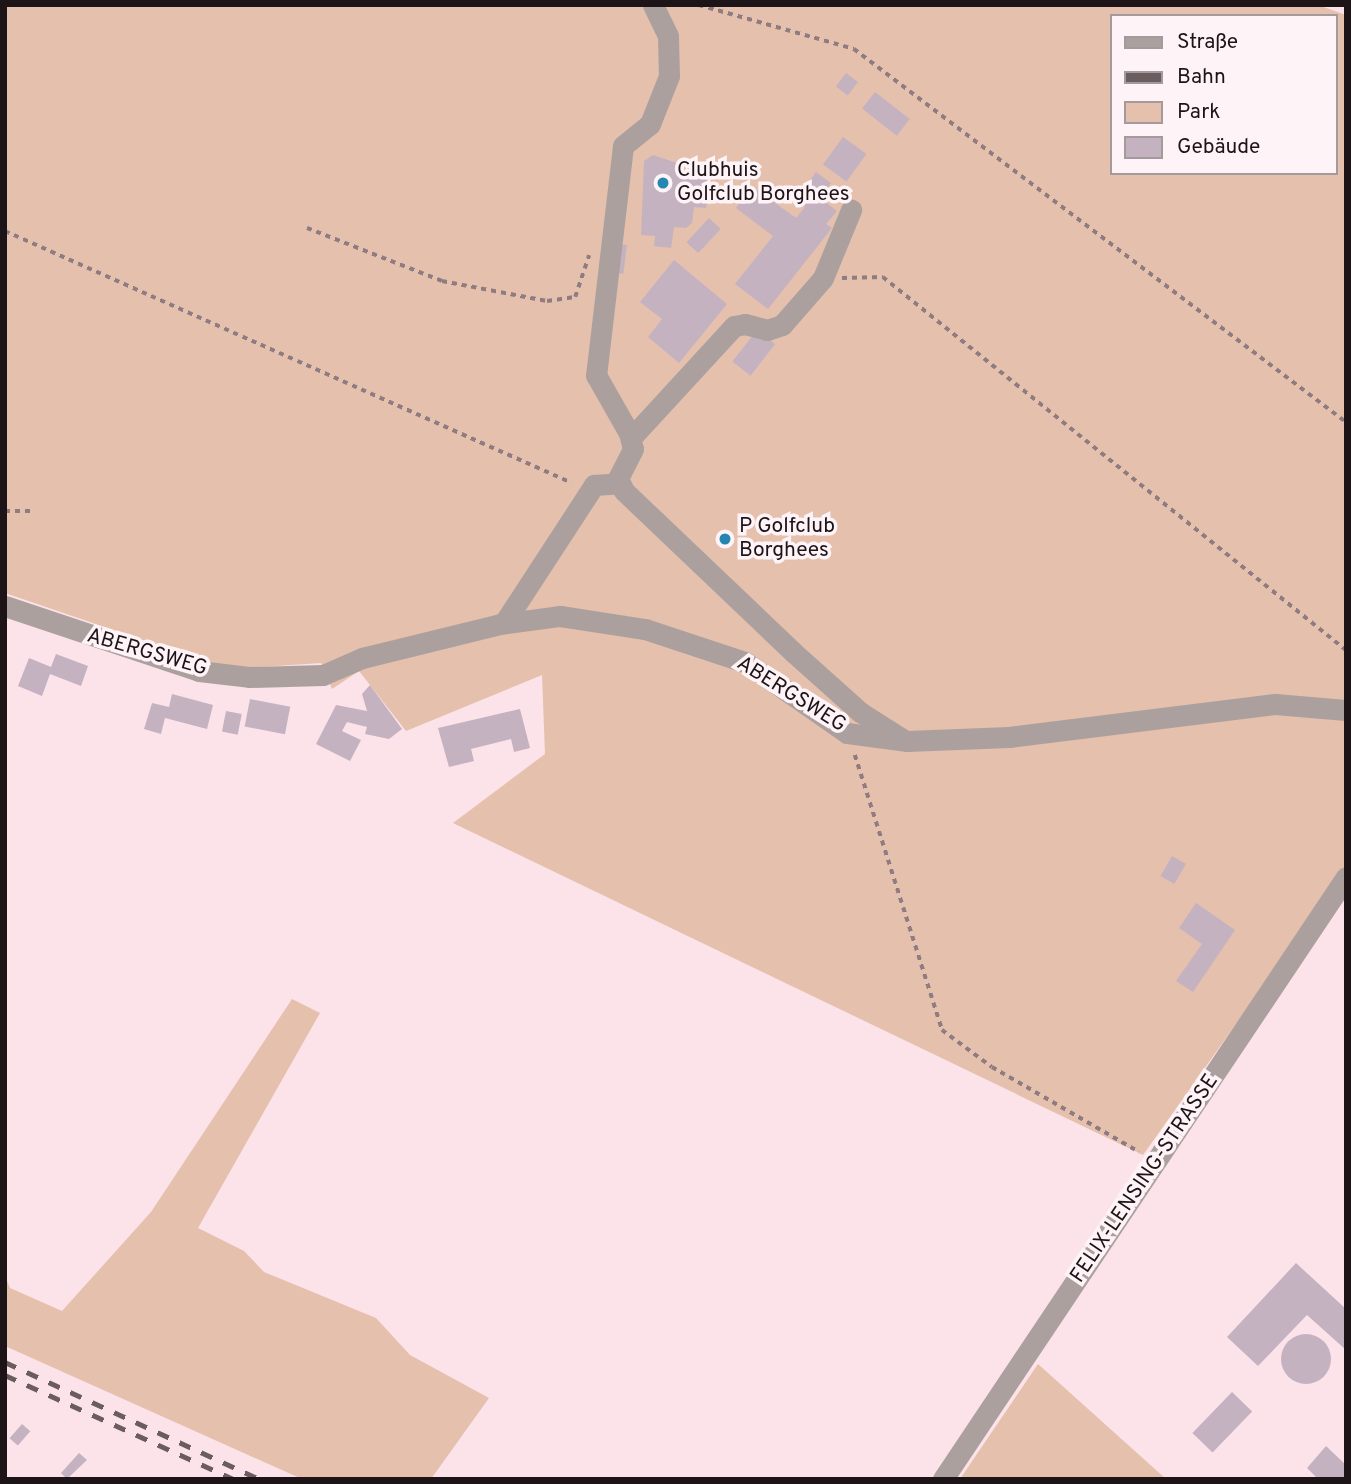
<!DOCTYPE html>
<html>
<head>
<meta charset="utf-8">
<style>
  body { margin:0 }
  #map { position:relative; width:1351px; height:1484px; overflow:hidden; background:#fce2e9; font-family:Overpass,sans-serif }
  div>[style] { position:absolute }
  .green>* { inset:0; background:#e4c0ad }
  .building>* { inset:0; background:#c5b2c1; transform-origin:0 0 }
  .round { border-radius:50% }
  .path>* { height:3.5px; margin-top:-1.75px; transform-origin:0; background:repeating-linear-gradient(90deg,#8e7c81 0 5px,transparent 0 10px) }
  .minor>* { height:21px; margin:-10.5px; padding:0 10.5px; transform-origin:10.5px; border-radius:10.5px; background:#aca09f }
  .rail>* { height:5px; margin-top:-2.5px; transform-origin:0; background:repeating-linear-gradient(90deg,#6b5c60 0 12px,transparent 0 24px) }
  .dots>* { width:19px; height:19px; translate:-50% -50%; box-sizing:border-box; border:4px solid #fef4f7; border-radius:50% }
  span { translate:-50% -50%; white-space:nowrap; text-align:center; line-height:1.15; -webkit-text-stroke:7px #fef4f7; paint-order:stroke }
  .poi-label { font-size:21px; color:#1d1417 }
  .left { translate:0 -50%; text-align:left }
  .street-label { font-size:21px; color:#1d1417 }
  .frame { position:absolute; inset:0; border:7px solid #1d1417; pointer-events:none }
  .legend { position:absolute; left:1110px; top:14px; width:228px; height:161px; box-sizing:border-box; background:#fef4f7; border:2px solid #a49a9d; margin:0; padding:9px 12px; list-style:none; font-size:21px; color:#1d1417 }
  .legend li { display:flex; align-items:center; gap:14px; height:35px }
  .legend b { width:35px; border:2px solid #a49a9d }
</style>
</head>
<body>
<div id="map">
  <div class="green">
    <div style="clip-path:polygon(evenodd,5px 5px,1318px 5px,1346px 15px,1346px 869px,1143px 1155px,453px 823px,545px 754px,542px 675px,406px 731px,359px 671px,332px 689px,321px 663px,248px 668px,207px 662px,5px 593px,5px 5px,1111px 16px,1335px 16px,1335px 173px,1111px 173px,1111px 16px)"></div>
    <div style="clip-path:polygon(292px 999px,320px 1013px,198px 1228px,244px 1251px,264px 1272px,376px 1318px,410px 1355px,489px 1398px,431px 1479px,302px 1479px,5px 1346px,5px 1276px,10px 1288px,62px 1311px,151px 1212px)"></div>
    <div style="clip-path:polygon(1038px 1364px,1166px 1479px,960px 1479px)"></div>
  </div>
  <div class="building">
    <div style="left:846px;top:73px;width:15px;height:17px;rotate:37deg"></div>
    <div style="left:875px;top:92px;width:44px;height:21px;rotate:38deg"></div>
    <div style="left:843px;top:137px;width:29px;height:34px;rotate:36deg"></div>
    <div style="clip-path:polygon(653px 155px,680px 164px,679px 175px,709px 179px,706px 208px,694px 207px,692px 223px,686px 228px,674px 227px,671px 248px,654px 246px,655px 236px,641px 235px,644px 161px)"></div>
    <div style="clip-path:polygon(816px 172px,831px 183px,820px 198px,837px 211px,826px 224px,832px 228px,768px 309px,735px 284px,773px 236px,736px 208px,753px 187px,796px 218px,805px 207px,799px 203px,809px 190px,805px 187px)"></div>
    <div style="left:709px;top:218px;width:16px;height:33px;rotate:43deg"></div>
    <div style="left:619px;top:244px;width:8px;height:29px;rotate:7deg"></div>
    <div style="clip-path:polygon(674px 260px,727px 304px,679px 363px,648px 337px,662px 319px,640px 302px)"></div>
    <div style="left:757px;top:330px;width:23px;height:40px;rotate:38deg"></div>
    <div style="clip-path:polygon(56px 654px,88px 666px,81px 686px,50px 674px,42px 696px,18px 686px,29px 658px,51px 667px)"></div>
    <div style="clip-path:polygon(370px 685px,402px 729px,389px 739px,365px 734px,367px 727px,347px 722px,342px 731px,361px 740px,350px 761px,316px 744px,336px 705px,367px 711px,362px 694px)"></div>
    <div style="clip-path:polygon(172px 694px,213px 705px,207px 729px,165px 718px,161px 734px,144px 729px,152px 703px,169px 707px)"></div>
    <div style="left:250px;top:699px;width:41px;height:28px;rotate:11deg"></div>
    <div style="clip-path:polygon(520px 709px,530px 748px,514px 752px,511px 739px,471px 749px,474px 761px,449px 767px,438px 728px)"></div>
    <div style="left:226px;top:711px;width:16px;height:21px;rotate:11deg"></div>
    <div style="left:1172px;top:856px;width:16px;height:23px;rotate:30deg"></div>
    <div style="clip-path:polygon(1196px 903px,1235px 930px,1193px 992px,1176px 981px,1202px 944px,1179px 928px)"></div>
    <div style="clip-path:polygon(1296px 1263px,1346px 1309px,1346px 1350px,1307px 1315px,1258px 1366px,1227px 1337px)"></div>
    <div class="round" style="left:1281px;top:1334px;width:50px;height:50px"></div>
    <div style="left:1232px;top:1392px;width:28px;height:57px;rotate:44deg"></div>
    <div style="left:22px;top:1424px;width:11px;height:19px;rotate:41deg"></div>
    <div style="clip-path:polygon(1326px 1446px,1346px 1465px,1346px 1479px,1318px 1479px,1307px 1468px)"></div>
    <div style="clip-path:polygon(79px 1453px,87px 1460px,67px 1479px,61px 1473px)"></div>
  </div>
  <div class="path">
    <div style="left:699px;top:5px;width:161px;rotate:15.8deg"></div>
    <div style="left:854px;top:49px;width:617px;rotate:37.17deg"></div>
    <div style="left:307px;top:228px;width:145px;rotate:21.4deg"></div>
    <div style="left:442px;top:281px;width:107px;rotate:10.8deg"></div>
    <div style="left:547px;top:301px;width:28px;rotate:-8deg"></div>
    <div style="left:575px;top:297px;width:44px;rotate:-71.6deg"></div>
    <div style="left:5px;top:231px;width:620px;rotate:23.96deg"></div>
    <div style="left:842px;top:278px;width:41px;rotate:-1.4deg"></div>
    <div style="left:883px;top:277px;width:595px;rotate:38.86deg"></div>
    <div style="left:5px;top:511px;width:26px"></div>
    <div style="left:855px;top:755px;width:288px;rotate:72.4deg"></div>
    <div style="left:942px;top:1030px;width:62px;rotate:36.5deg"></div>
    <div style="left:992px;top:1067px;width:170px;rotate:30deg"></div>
  </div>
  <div class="minor">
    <div style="left:653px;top:5px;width:34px;rotate:64deg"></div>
    <div style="left:668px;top:36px;width:40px;rotate:88.6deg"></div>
    <div style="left:669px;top:76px;width:52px;rotate:111.6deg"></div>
    <div style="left:650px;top:124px;width:35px;rotate:141deg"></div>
    <div style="left:623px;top:146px;width:231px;rotate:96.7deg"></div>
    <div style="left:596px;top:375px;width:67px;rotate:60.4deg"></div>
    <div style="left:629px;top:433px;width:16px;rotate:76deg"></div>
    <div style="left:633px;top:449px;width:34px;rotate:117deg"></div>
    <div style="left:618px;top:479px;width:13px;rotate:63deg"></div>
    <div style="left:624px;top:491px;width:233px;rotate:43.6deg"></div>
    <div style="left:793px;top:652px;width:90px;rotate:41.8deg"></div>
    <div style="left:860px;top:712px;width:49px;rotate:32.4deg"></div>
    <div style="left:631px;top:438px;width:152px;rotate:-47.4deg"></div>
    <div style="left:734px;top:326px;width:11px;rotate:-10deg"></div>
    <div style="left:745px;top:324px;width:23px;rotate:15deg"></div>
    <div style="left:767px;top:330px;width:16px;rotate:-18deg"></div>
    <div style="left:782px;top:325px;width:62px;rotate:-48.9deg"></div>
    <div style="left:823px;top:278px;width:74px;rotate:-67.6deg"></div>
    <div style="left:5px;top:606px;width:205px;rotate:18.5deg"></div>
    <div style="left:199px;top:671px;width:50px;rotate:6.8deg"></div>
    <div style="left:249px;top:677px;width:74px;rotate:-1.5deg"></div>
    <div style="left:323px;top:675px;width:43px;rotate:-23.6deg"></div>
    <div style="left:362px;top:658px;width:142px;rotate:-13.8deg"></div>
    <div style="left:500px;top:624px;width:61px;rotate:-7.6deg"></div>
    <div style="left:560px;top:616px;width:86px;rotate:8.7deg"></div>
    <div style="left:645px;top:629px;width:105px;rotate:18.3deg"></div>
    <div style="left:745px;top:662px;width:124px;rotate:34.8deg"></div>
    <div style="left:847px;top:733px;width:61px;rotate:7.6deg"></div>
    <div style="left:907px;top:741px;width:102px;rotate:-2.2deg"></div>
    <div style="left:1009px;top:737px;width:268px;rotate:-7.1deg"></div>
    <div style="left:1275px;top:704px;width:71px;rotate:4.8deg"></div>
    <div style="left:504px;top:623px;width:165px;rotate:-56.9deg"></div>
    <div style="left:594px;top:485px;width:26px;rotate:-4deg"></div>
    <div style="left:943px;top:1479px;width:724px;rotate:-56.2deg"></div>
  </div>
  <div class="rail">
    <div style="left:5px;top:1362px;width:280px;rotate:24.7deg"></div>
    <div style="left:5px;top:1375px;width:251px;rotate:24.5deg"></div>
  </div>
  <div class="dots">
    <div style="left:663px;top:183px;background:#2486b1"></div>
    <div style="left:725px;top:539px;background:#2486b1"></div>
  </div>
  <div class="poi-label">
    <span class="left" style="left:677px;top:183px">Clubhuis<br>Golfclub Borghees</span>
    <span class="left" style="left:739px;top:539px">P Golfclub<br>Borghees</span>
  </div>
  <div class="street-label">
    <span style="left:147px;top:653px;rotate:16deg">ABERGSWEG</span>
    <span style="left:791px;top:695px;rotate:32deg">ABERGSWEG</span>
    <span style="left:1145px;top:1179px;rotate:-56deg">FELIX-LENSING-STRASSE</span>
  </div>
  <div class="frame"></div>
  <ul class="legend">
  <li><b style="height:9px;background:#aca09f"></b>Straße</li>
  <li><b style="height:9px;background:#6b5c60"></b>Bahn</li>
  <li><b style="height:19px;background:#e4c0ad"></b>Park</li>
  <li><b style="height:19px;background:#c5b2c1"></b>Gebäude</li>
  </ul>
</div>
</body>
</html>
